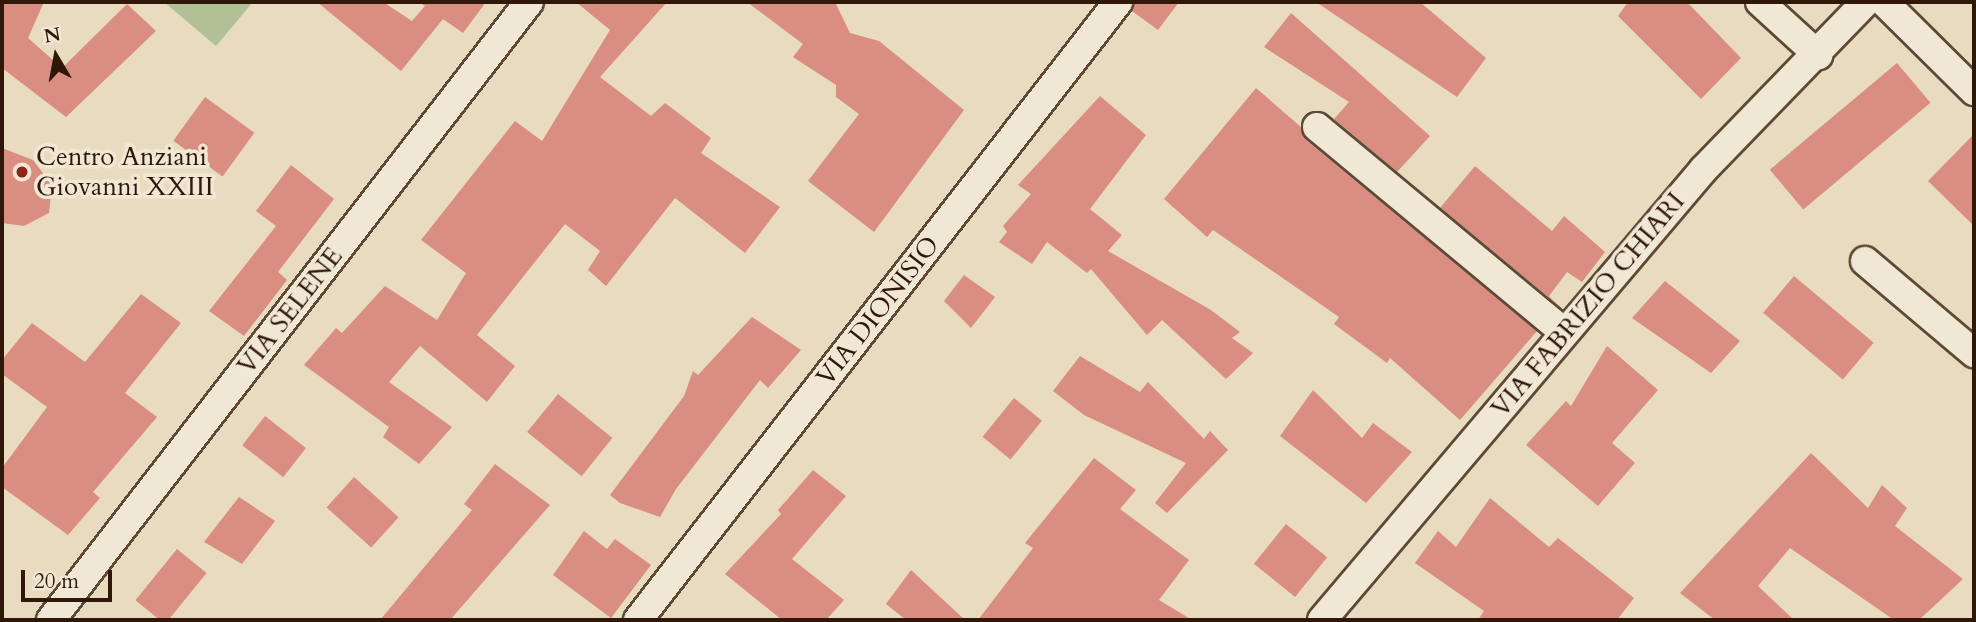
<!DOCTYPE html>
<html>
<head>
<meta charset="utf-8">
<style>
  body { margin:0 }
  #map { position:relative; width:1976px; height:622px; overflow:hidden; background:#e8dbbf; font-family:Cardo,serif }
  div>[style] { position:absolute }
  .green>* { inset:0; background:#b2c195 }
  .building>* { inset:0; background:#d98e81; transform-origin:0 0 }
  .roads { filter:drop-shadow(2px 0 #5d4936) drop-shadow(-2px 0 #5d4936) drop-shadow(0 2px #5d4936) drop-shadow(0 -2px #5d4936) }
  .street>* { height:28px; margin:-14px; padding:0 14px; transform-origin:14px; border-radius:14px; background:#f0e8d5 }
  .dots>* { width:19px; height:19px; translate:-50% -50%; box-sizing:border-box; border:4px solid #f0e8d5; border-radius:50% }
  span { translate:-50% -50%; white-space:nowrap; text-align:center; line-height:1.15; -webkit-text-stroke:7px #f0e8d5; paint-order:stroke }
  .poi-label { font-size:26px; color:#2f1808 }
  .left { translate:0 -50%; text-align:left }
  .street-label { font-size:26px; color:#2f1808 }
  .frame { position:absolute; inset:0; border:4px solid #2f1808; pointer-events:none }
  .north { position:absolute; left:21px; top:21px; width:70px; height:70px; -webkit-text-stroke:5px #f0e8d5; paint-order:stroke; rotate:350deg; font-size:19px; font-weight:700; line-height:28px; text-align:center; color:#2f1808 }
  .north::after { content:''; display:block; margin:auto; width:24px; height:32px; background:#2f1808; clip-path:polygon(50% 0,100% 100%,50% 72%,0 100%) }
  .scale { position:absolute; left:21px; top:570px; width:91px; height:32px; box-sizing:border-box; border:4px solid #2f1808; border-top:0; padding-left:9px; font-size:21px; line-height:24px; white-space:nowrap; color:#2f1808; -webkit-text-stroke:5px #f0e8d5; paint-order:stroke }
</style>
</head>
<body>
<div id="map">
  <div class="green">
    <div style="clip-path:polygon(164px 2px,253px 2px,216px 46px)"></div>
  </div>
  <div class="building">
    <div style="clip-path:polygon(2px 2px,44px 2px,28px 38px,62px 68px,127px 4px,156px 31px,66px 117px,2px 68px)"></div>
    <div style="clip-path:polygon(317px 2px,383px 2px,412px 21px,425px 6px,419px 2px,486px 2px,463px 33px,443px 19px,401px 71px)"></div>
    <div style="clip-path:polygon(576px 2px,667px 2px,600px 77px,651px 116px,665px 103px,711px 138px,701px 153px,780px 207px,745px 253px,675px 198px,606px 286px,588px 270px,600px 251px,565px 224px,477px 335px,515px 366px,487px 402px,420px 346px,389px 382px,452px 427px,419px 464px,383px 437px,389px 427px,304px 365px,336px 328px,342px 333px,385px 286px,437px 320px,466px 273px,421px 240px,515px 121px,542px 141px,610px 30px)"></div>
    <div style="clip-path:polygon(747px 2px,835px 2px,850px 33px,879px 41px,964px 110px,874px 232px,808px 181px,859px 114px,836px 97px,836px 85px,793px 57px,803px 44px)"></div>
    <div style="clip-path:polygon(1134px 2px,1179px 2px,1158px 30px,1132px 11px)"></div>
    <div style="clip-path:polygon(1316px 2px,1420px 2px,1486px 58px,1457px 97px)"></div>
    <div style="clip-path:polygon(1628px 2px,1687px 2px,1741px 58px,1701px 99px,1618px 16px)"></div>
    <div style="clip-path:polygon(1291px 13px,1430px 136px,1397px 172px,1334px 119px,1349px 102px,1264px 47px)"></div>
    <div style="left:1897px;top:63px;width:52px;height:166px;rotate:50deg"></div>
    <div style="clip-path:polygon(1256px 88px,1301px 127px,1306px 140px,1537px 331px,1460px 420px,1390px 358px,1387px 363px,1334px 324px,1339px 317px,1213px 230px,1207px 237px,1164px 199px)"></div>
    <div style="clip-path:polygon(1100px 96px,1146px 135px,1090px 209px,1122px 235px,1108px 251px,1211px 310px,1240px 332px,1232px 338px,1253px 353px,1226px 379px,1162px 320px,1147px 335px,1091px 269px,1087px 273px,1047px 242px,1032px 264px,999px 242px,1007px 232px,1003px 226px,1031px 194px,1018px 185px)"></div>
    <div style="left:205px;top:97px;width:61px;height:54px;rotate:36deg"></div>
    <div style="clip-path:polygon(1974px 134px,1974px 226px,1928px 181px)"></div>
    <div style="clip-path:polygon(2px 148px,33px 160px,52px 185px,49px 213px,24px 226px,2px 223px)"></div>
    <div style="clip-path:polygon(291px 165px,334px 199px,278px 272px,287px 280px,244px 336px,209px 311px,276px 226px,256px 211px)"></div>
    <div style="clip-path:polygon(1475px 166px,1552px 231px,1564px 216px,1605px 252px,1582px 282px,1567px 272px,1549px 296px,1558px 305px,1440px 208px)"></div>
    <div style="clip-path:polygon(964px 275px,995px 297px,971px 328px,944px 301px)"></div>
    <div style="left:1794px;top:276px;width:104px;height:48px;rotate:40deg"></div>
    <div style="clip-path:polygon(1665px 281px,1740px 341px,1711px 373px,1632px 318px)"></div>
    <div style="clip-path:polygon(141px 294px,181px 323px,125px 393px,157px 417px,93px 492px,100px 498px,68px 535px,2px 487px,2px 468px,47px 407px,2px 374px,2px 360px,32px 323px,85px 362px)"></div>
    <div style="clip-path:polygon(752px 317px,801px 350px,768px 388px,760px 380px,676px 489px,660px 517px,620px 503px,610px 495px,684px 396px,693px 371px,698px 375px)"></div>
    <div style="clip-path:polygon(1607px 346px,1658px 390px,1612px 443px,1635px 463px,1598px 506px,1526px 445px,1566px 401px,1571px 406px)"></div>
    <div style="clip-path:polygon(1080px 356px,1140px 392px,1148px 382px,1204px 439px,1210px 431px,1228px 450px,1167px 513px,1155px 503px,1186px 463px,1084px 415px,1053px 391px)"></div>
    <div style="clip-path:polygon(1313px 390px,1362px 438px,1373px 423px,1412px 452px,1366px 503px,1280px 436px)"></div>
    <div style="left:558px;top:394px;width:70px;height:49px;rotate:39deg"></div>
    <div style="left:1014px;top:398px;width:36px;height:50px;rotate:39deg"></div>
    <div style="left:265px;top:416px;width:52px;height:37px;rotate:38deg"></div>
    <div style="clip-path:polygon(1811px 453px,1868px 508px,1882px 485px,1907px 508px,1895px 526px,1963px 579px,1919px 620px,1894px 620px,1790px 548px,1758px 586px,1794px 620px,1715px 620px,1680px 593px)"></div>
    <div style="clip-path:polygon(1094px 458px,1136px 490px,1120px 509px,1189px 560px,1159px 600px,1192px 620px,978px 620px,1033px 548px,1025px 543px)"></div>
    <div style="clip-path:polygon(495px 464px,550px 505px,450px 620px,380px 620px,472px 510px,464px 504px)"></div>
    <div style="clip-path:polygon(813px 470px,846px 496px,792px 559px,844px 600px,826px 620px,782px 620px,725px 574px,781px 514px,778px 510px)"></div>
    <div style="left:354px;top:477px;width:60px;height:41px;rotate:42deg"></div>
    <div style="clip-path:polygon(239px 497px,275px 521px,242px 564px,204px 542px)"></div>
    <div style="clip-path:polygon(1490px 498px,1549px 547px,1558px 538px,1634px 598px,1617px 620px,1478px 620px,1484px 611px,1415px 563px,1438px 531px,1456px 547px)"></div>
    <div style="left:1286px;top:524px;width:53px;height:51px;rotate:39deg"></div>
    <div style="clip-path:polygon(584px 531px,607px 549px,615px 539px,651px 565px,611px 618px,553px 575px)"></div>
    <div style="left:177px;top:549px;width:38px;height:66px;rotate:39deg"></div>
    <div style="clip-path:polygon(911px 570px,965px 620px,906px 620px,886px 604px)"></div>
  </div>
  <div class="roads">
    <div class="street">
      <div style="left:1760px;top:2px;width:79px;rotate:42.4deg"></div>
      <div style="left:1884px;top:2px;width:127px;rotate:44.7deg"></div>
      <div style="left:1317px;top:127px;width:321px;rotate:39.7deg"></div>
      <div style="left:1865px;top:261px;width:143px;rotate:40.2deg"></div>
      <div style="left:51px;top:620px;width:781px;rotate:-52.28deg"></div>
      <div style="left:638px;top:620px;width:783px;rotate:-52.16deg"></div>
      <div style="left:1322px;top:620px;width:591px;rotate:-49.74deg"></div>
      <div style="left:1704px;top:169px;width:233px;rotate:-45.9deg"></div>
    </div>
  </div>
  <div class="dots">
    <div style="left:22px;top:172px;background:#8f2418"></div>
  </div>
  <div class="poi-label">
    <span class="left" style="left:36px;top:172px">Centro Anziani<br>Giovanni XXIII</span>
  </div>
  <div class="street-label">
    <span style="left:1588px;top:305px;rotate:-50deg">VIA FABRIZIO CHIARI</span>
    <span style="left:290px;top:311px;rotate:-52deg">VIA SELENE</span>
    <span style="left:878px;top:311px;rotate:-52deg">VIA DIONISIO</span>
  </div>
  <div class="frame"></div>
  <div class="north">N</div>
  <div class="scale">20 m</div>
</div>
</body>
</html>
